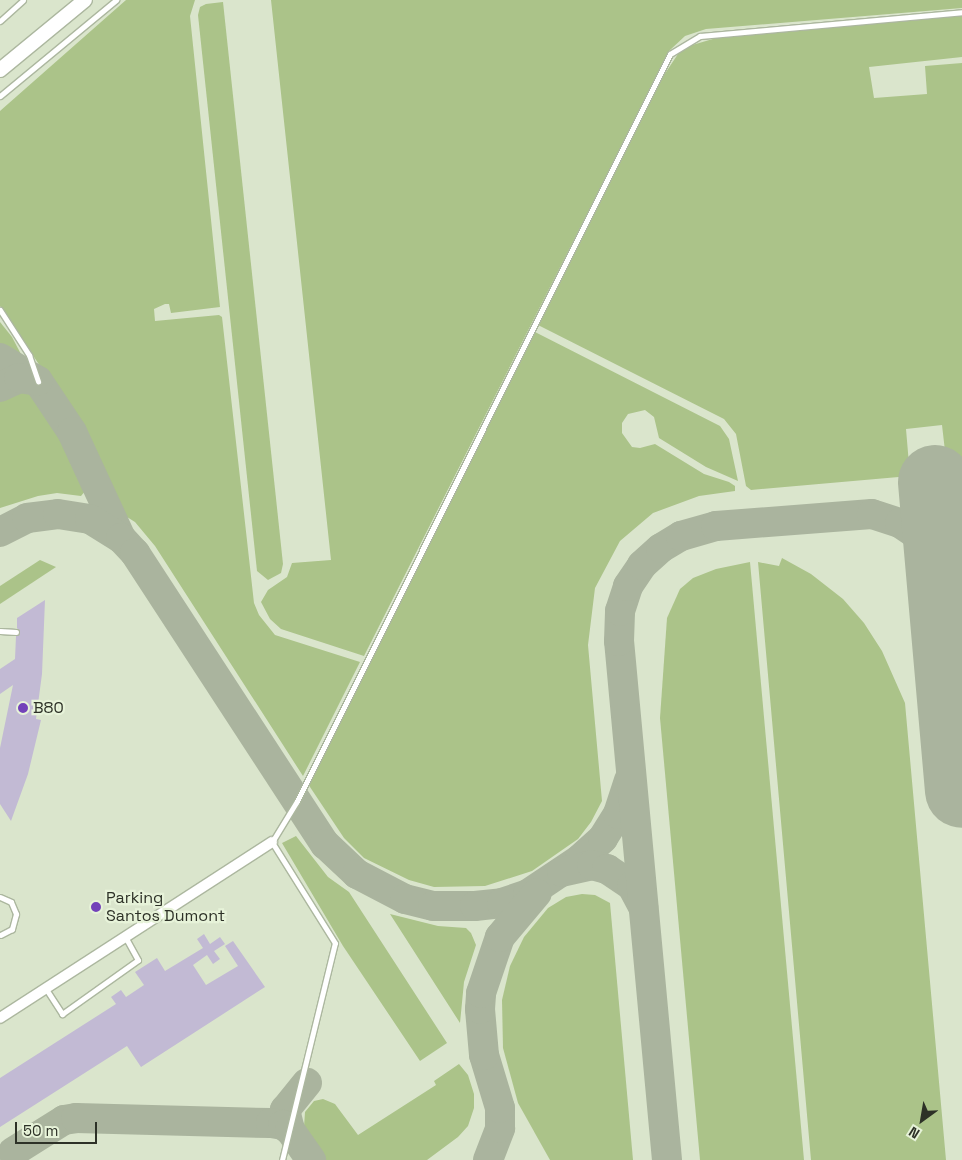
<!DOCTYPE html>
<html>
<head>
<meta charset="utf-8">
<style>
  body { margin:0 }
  #map { position:relative; width:962px; height:1160px; overflow:hidden; background:#dae5cc; font-family:"Space Grotesk",sans-serif }
  div>[style] { position:absolute }
  .green>* { inset:0; background:#abc389 }
  .taxiway>* { height:30px; margin:-15px; padding:0 15px; transform-origin:15px; border-radius:15px; background:#aab49e }
  .runway>* { height:74px; margin:-37px; padding:0 37px; transform-origin:37px; border-radius:37px; background:#aab49e }
  .building>* { inset:0; background:#c2bad4 }
  .roads { filter:drop-shadow(1px 0 #acb79f) drop-shadow(-1px 0 #acb79f) drop-shadow(0 1px #acb79f) drop-shadow(0 -1px #acb79f) }
  .lane>* { height:5px; margin:-2.5px; padding:0 2.5px; transform-origin:2.5px; border-radius:2.5px; background:#fff }
  .street>* { height:10px; margin:-5px; padding:0 5px; transform-origin:5px; border-radius:5px; background:#fff }
  .secondary>* { height:14px; margin:-7px; padding:0 7px; transform-origin:7px; border-radius:7px; background:#fff }
  .dots>* { width:14px; height:14px; translate:-50% -50%; box-sizing:border-box; border:2px solid #e7f3d9; border-radius:50% }
  span { translate:-50% -50%; white-space:nowrap; text-align:center; line-height:1.15; -webkit-text-stroke:4.5px #e7f3d9; paint-order:stroke }
  .poi-label { font-size:16px; color:#2d3127 }
  .left { translate:0 -50%; text-align:left }
  .north { position:absolute; left:897px; top:1095px; width:50px; height:50px; -webkit-text-stroke:4px #e7f3d9; paint-order:stroke; rotate:212deg; font-size:14px; font-weight:700; line-height:20px; text-align:center; color:#2d3127 }
  .north::after { content:''; display:block; margin:auto; width:18px; height:22px; background:#2d3127; clip-path:polygon(50% 0,100% 100%,50% 72%,0 100%) }
  .scale { position:absolute; left:15px; top:1122px; width:82px; height:22px; box-sizing:border-box; border:2px solid #2d3127; border-top:0; padding-left:6px; font-size:15px; line-height:18px; white-space:nowrap; color:#2d3127; -webkit-text-stroke:4px #e7f3d9; paint-order:stroke }
</style>
</head>
<body>
<div id="map">
  <div class="green">
    <div style="clip-path:polygon(126px 0,195px 0,190px 16px,220px 307px,171px 313px,169px 304px,165px 304px,154px 309px,155px 321px,219px 315px,222px 317px,254px 603px,259px 615px,275px 635px,360px 662px,303px 776px,155px 546px,135px 522px,119px 512px,78px 423px,0 306px,0 111px)"></div>
    <div style="clip-path:polygon(271px 0,962px 0,962px 8px,706px 29px,685px 36px,669px 51px,364px 656px,281px 629px,270px 619px,261px 602px,268px 590px,287px 577px,292px 563px,331px 560px)"></div>
    <div style="clip-path:polygon(223px 2px,283px 564px,281px 573px,268px 580px,257px 571px,198px 15px,200px 7px,206px 4px)"></div>
    <div style="clip-path:polygon(962px 15px,962px 57px,869px 67px,874px 98px,927px 94px,925px 66px,962px 63px,962px 476px,948px 477px,942px 425px,906px 429px,910px 476px,751px 490px,746px 486px,736px 434px,724px 419px,538px 325px,664px 75px,678px 54px,689px 46px,723px 36px)"></div>
    <div style="clip-path:polygon(0 322px,12px 337px,23px 358px,0 345px)"></div>
    <div style="clip-path:polygon(535px 332px,720px 426px,729px 439px,738px 481px,706px 467px,659px 438px,654px 417px,645px 410px,628px 414px,622px 423px,622px 433px,632px 447px,640px 448px,655px 444px,704px 474px,729px 482px,735px 486px,735px 491px,699px 496px,653px 513px,620px 541px,595px 588px,588px 645px,602px 801px,591px 822px,578px 839px,532px 871px,485px 886px,434px 887px,409px 880px,364px 858px,344px 838px,308px 784px)"></div>
    <div style="clip-path:polygon(25px 388px,38px 398px,62px 437px,86px 490px,81px 496px,57px 493px,38px 496px,0 508px,0 400px,15px 390px)"></div>
    <div style="clip-path:polygon(782px 558px,811px 574px,843px 599px,864px 623px,882px 651px,905px 703px,946px 1160px,811px 1160px,758px 562px,779px 566px)"></div>
    <div style="clip-path:polygon(40px 560px,56px 567px,0 604px,0 586px)"></div>
    <div style="clip-path:polygon(750px 562px,804px 1160px,700px 1160px,660px 718px,667px 618px,680px 589px,693px 578px,716px 569px)"></div>
    <div style="clip-path:polygon(296px 836px,328px 877px,349px 892px,447px 1043px,420px 1061px,343px 946px,282px 843px)"></div>
    <div style="clip-path:polygon(582px 894px,595px 895px,610px 903px,633px 1160px,550px 1160px,518px 1103px,503px 1048px,502px 1000px,510px 966px,524px 937px,548px 908px,566px 897px)"></div>
    <div style="clip-path:polygon(390px 914px,438px 926px,466px 928px,471px 933px,476px 945px,464px 982px,460px 1023px)"></div>
    <div style="clip-path:polygon(459px 1064px,468px 1075px,474px 1094px,474px 1108px,468px 1126px,458px 1137px,427px 1160px,326px 1160px,304px 1127px,305px 1112px,314px 1101px,323px 1099px,335px 1104px,358px 1135px,436px 1085px,434px 1081px)"></div>
  </div>
  <div class="taxiway">
    <div style="left:0;top:358px;width:44px;rotate:31.2deg"></div>
    <div style="left:38px;top:381px;width:61px;rotate:56.3deg"></div>
    <div style="left:72px;top:432px;width:117px;rotate:65.2deg"></div>
    <div style="left:0;top:387px;width:21px;rotate:-25deg"></div>
    <div style="left:19px;top:378px;width:19px;rotate:9deg"></div>
    <div style="left:0;top:532px;width:30px;rotate:-27deg"></div>
    <div style="left:27px;top:518px;width:31px;rotate:-7deg"></div>
    <div style="left:58px;top:514px;width:32px;rotate:9deg"></div>
    <div style="left:90px;top:519px;width:36px;rotate:32deg"></div>
    <div style="left:121px;top:538px;width:21px;rotate:47deg"></div>
    <div style="left:135px;top:553px;width:348px;rotate:56.9deg"></div>
    <div style="left:325px;top:844px;width:44px;rotate:43.2deg"></div>
    <div style="left:357px;top:874px;width:54px;rotate:27.5deg"></div>
    <div style="left:405px;top:899px;width:29px;rotate:14deg"></div>
    <div style="left:433px;top:906px;width:42px"></div>
    <div style="left:475px;top:906px;width:27px;rotate:-6deg"></div>
    <div style="left:502px;top:903px;width:28px;rotate:-19deg"></div>
    <div style="left:528px;top:894px;width:63px;rotate:-33.9deg"></div>
    <div style="left:580px;top:859px;width:31px;rotate:-42deg"></div>
    <div style="left:603px;top:838px;width:28px;rotate:-58deg"></div>
    <div style="left:618px;top:814px;width:36px;rotate:-72deg"></div>
    <div style="left:562px;top:872px;width:31px;rotate:-13deg"></div>
    <div style="left:592px;top:865px;width:16px;rotate:15deg"></div>
    <div style="left:607px;top:869px;width:30px;rotate:34deg"></div>
    <div style="left:632px;top:886px;width:24px;rotate:62deg"></div>
    <div style="left:290px;top:1130px;width:21px;rotate:-104deg"></div>
    <div style="left:285px;top:1110px;width:35px;rotate:-51deg"></div>
    <div style="left:13px;top:1152px;width:60px;rotate:-32.1deg"></div>
    <div style="left:64px;top:1120px;width:12px;rotate:-9deg"></div>
    <div style="left:76px;top:1118px;width:195px;rotate:1.5deg"></div>
    <div style="left:271px;top:1123px;width:12px;rotate:9deg"></div>
    <div style="left:283px;top:1125px;width:9px;rotate:36deg"></div>
    <div style="left:290px;top:1130px;width:37px;rotate:55deg"></div>
    <div style="left:488px;top:1160px;width:34px;rotate:-69deg"></div>
    <div style="left:500px;top:1128px;width:20px;rotate:-90deg"></div>
    <div style="left:500px;top:1108px;width:55px;rotate:-106.8deg"></div>
    <div style="left:484px;top:1055px;width:46px;rotate:-95deg"></div>
    <div style="left:480px;top:1009px;width:16px;rotate:-86deg"></div>
    <div style="left:481px;top:993px;width:59px;rotate:-71.3deg"></div>
    <div style="left:500px;top:937px;width:57px;rotate:-49.9deg"></div>
    <div style="left:667px;top:1160px;width:521px;rotate:-95.28deg"></div>
    <div style="left:619px;top:641px;width:30px;rotate:-88deg"></div>
    <div style="left:620px;top:611px;width:26px;rotate:-72deg"></div>
    <div style="left:628px;top:586px;width:25px;rotate:-56deg"></div>
    <div style="left:642px;top:565px;width:25px;rotate:-42deg"></div>
    <div style="left:661px;top:548px;width:23px;rotate:-31deg"></div>
    <div style="left:681px;top:536px;width:36px;rotate:-16deg"></div>
    <div style="left:716px;top:526px;width:156px;rotate:-4.4deg"></div>
    <div style="left:872px;top:514px;width:29px;rotate:18deg"></div>
    <div style="left:900px;top:523px;width:50px;rotate:34.3deg"></div>
  </div>
  <div class="runway">
    <div style="left:935px;top:482px;width:310px;rotate:85deg"></div>
  </div>
  <div class="building">
    <div style="clip-path:polygon(45px 600px,42px 674px,36px 719px,41px 720px,28px 774px,11px 821px,0 804px,0 748px,13px 685px,0 694px,0 669px,15px 659px,16px 636px,20px 632px,17px 628px,17px 618px)"></div>
    <div style="clip-path:polygon(204px 934px,210px 944px,220px 937px,225px 944px,214px 951px,220px 959px,213px 964px,207px 955px,193px 965px,206px 985px,238px 966px,225px 946px,233px 941px,265px 987px,141px 1067px,127px 1046px,0 1127px,0 1078px,116px 1004px,111px 997px,121px 990px,126px 997px,144px 985px,135px 972px,157px 958px,165px 971px,203px 948px,197px 939px)"></div>
  </div>
  <div class="roads">
    <div class="lane">
      <div style="left:0;top:21px;width:31px;rotate:-42deg"></div>
      <div style="left:0;top:96px;width:151px;rotate:-39.6deg"></div>
      <div style="left:0;top:310px;width:54px;rotate:57.2deg"></div>
      <div style="left:29px;top:355px;width:28px;rotate:71deg"></div>
      <div style="left:0;top:631px;width:16px;rotate:4deg"></div>
      <div style="left:0;top:897px;width:12px;rotate:24deg"></div>
      <div style="left:11px;top:902px;width:13px;rotate:67deg"></div>
      <div style="left:16px;top:914px;width:16px;rotate:105deg"></div>
      <div style="left:12px;top:929px;width:13px;rotate:153deg"></div>
      <div style="left:46px;top:989px;width:30px;rotate:57deg"></div>
      <div style="left:62px;top:1014px;width:93px;rotate:-35.4deg"></div>
      <div style="left:138px;top:960px;width:26px;rotate:-119deg"></div>
      <div style="left:282px;top:1160px;width:223px;rotate:-76.3deg"></div>
      <div style="left:335px;top:943px;width:119px;rotate:-122deg"></div>
      <div style="left:272px;top:842px;width:48px;rotate:-58.6deg"></div>
      <div style="left:297px;top:801px;width:835px;rotate:-63.47deg"></div>
      <div style="left:670px;top:54px;width:35px;rotate:-31deg"></div>
      <div style="left:700px;top:36px;width:263px;rotate:-5.2deg"></div>
    </div>
    <div class="street">
      <div style="left:0;top:1018px;width:324px;rotate:-32.9deg"></div>
    </div>
    <div class="secondary">
      <div style="left:0;top:70px;width:110px;rotate:-39.5deg"></div>
    </div>
  </div>
  <div class="dots">
    <div style="left:23px;top:708px;background:#7342b9"></div>
    <div style="left:96px;top:907px;background:#7342b9"></div>
  </div>
  <div class="poi-label">
    <span class="left" style="left:33px;top:708px">B80</span>
    <span class="left" style="left:106px;top:907px">Parking<br>Santos Dumont</span>
  </div>
  <div class="north">N</div>
  <div class="scale">50 m</div>
</div>
</body>
</html>
